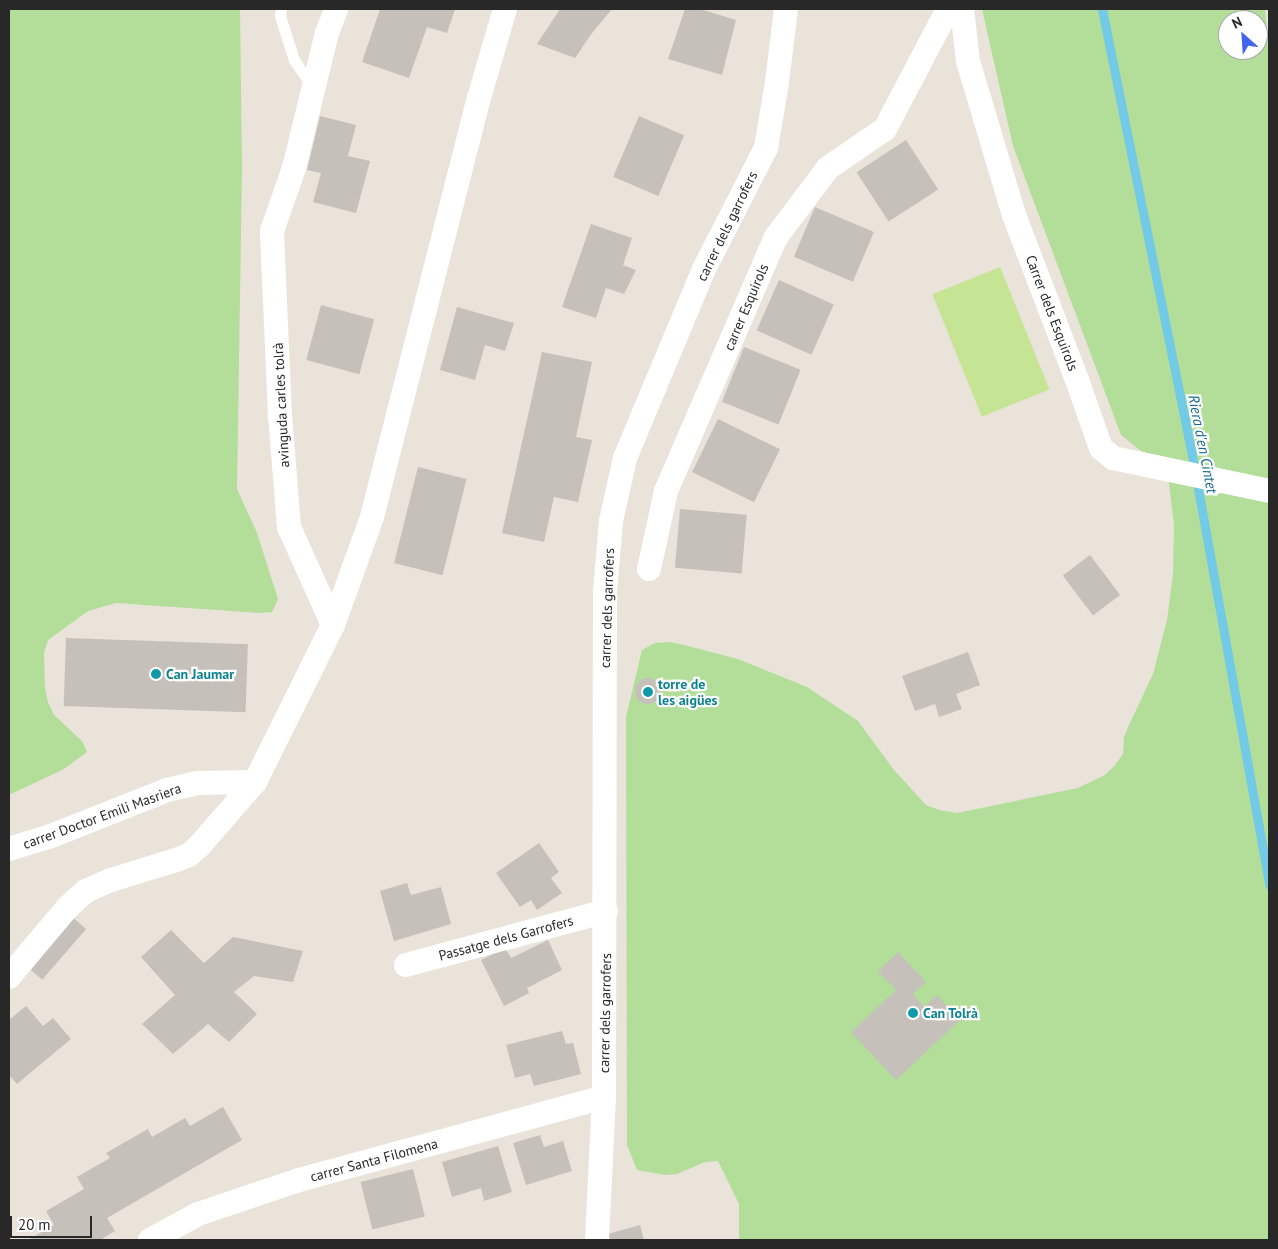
<!DOCTYPE html>
<html>
<head>
<meta charset="utf-8">
<style>
  body { margin:0 }
  #map { position:relative; width:1278px; height:1249px; overflow:hidden; background:#eae3da; font-family:"PT Sans",sans-serif }
  div>[style] { position:absolute }
  .green>* { inset:0; background:#b2de99 }
  .pitch>* { inset:0; background:#c5e595; transform-origin:0 0 }
  .stream>* { height:9px; margin:-4.5px; padding:0 4.5px; transform-origin:4.5px; border-radius:4.5px; background:#72cae7 }
  .building>* { inset:0; background:#c5c0ba; transform-origin:0 0 }
  .round { border-radius:50% }
  .service>* { height:11px; margin:-5.5px; padding:0 5.5px; transform-origin:5.5px; border-radius:5.5px; background:#fff }
  .minor>* { height:24px; margin:-12px; padding:0 12px; transform-origin:12px; border-radius:12px; background:#fff }
  .dots>* { width:14px; height:14px; translate:-50% -50%; box-sizing:border-box; border:2px solid #fff; border-radius:50% }
  span { translate:-50% -50%; white-space:nowrap; text-align:center; line-height:1.15; -webkit-text-stroke:4.5px #fff; paint-order:stroke }
  .street-label { font-size:14px; color:#282828 }
  .culture-label { font-size:14px; color:#0d838f; font-weight:700 }
  .left { translate:0 -50%; text-align:left }
  .water-label { font-size:15px; color:#146890; font-style:italic }
  .frame { position:absolute; inset:0; border:10px solid #282828; pointer-events:none }
  .north { position:absolute; left:1218px; top:10px; width:50px; height:50px; box-sizing:border-box; background:#fff; border:1px solid #a9a9a9; border-radius:50%; rotate:334deg; font-size:14px; font-weight:700; line-height:20px; text-align:center; color:#282828 }
  .north::after { content:''; display:block; margin:auto; width:18px; height:22px; background:#4265ef; clip-path:polygon(50% 0,100% 100%,50% 72%,0 100%) }
  .scale { position:absolute; left:10px; top:1216px; width:82px; height:22px; box-sizing:border-box; border:2px solid #282828; border-top:0; padding-left:6px; font-size:15px; line-height:18px; white-space:nowrap; color:#282828; -webkit-text-stroke:4px #fff; paint-order:stroke }
</style>
</head>
<body>
<div id="map">
  <div class="green">
    <div style="clip-path:polygon(9px 9px,240px 9px,242px 168px,237px 489px,257px 533px,278px 599px,272px 612px,258px 613px,116px 603px,88px 611px,48px 640px,44px 653px,45px 688px,48px 702px,54px 715px,82px 741px,87px 752px,64px 769px,9px 795px)"></div>
    <div style="clip-path:polygon(evenodd,982px 9px,1265px 9px,1269px 51px,1269px 1240px,739px 1240px,739px 1204px,718px 1161px,705px 1162px,677px 1174px,665px 1175px,637px 1170px,627px 1145px,626px 717px,642px 650px,655px 643px,670px 642px,684px 645px,738px 659px,807px 687px,858px 721px,894px 770px,926px 805px,939px 810px,957px 813px,1078px 788px,1105px 775px,1115px 765px,1123px 754px,1124px 737px,1129px 725px,1153px 674px,1167px 620px,1173px 574px,1174px 525px,1169px 483px,1165px 470px,1121px 435px,1013px 146px,982px 9px,1228px 20px,1258px 20px,1258px 50px,1228px 50px,1228px 20px)"></div>
  </div>
  <div class="pitch">
    <div style="left:1000px;top:267px;width:132px;height:73px;rotate:68deg"></div>
  </div>
  <div class="stream">
    <div style="left:1102px;top:9px;width:455px;rotate:78.6deg"></div>
    <div style="left:1192px;top:455px;width:437px;rotate:79.8deg"></div>
  </div>
  <div class="building">
    <div style="clip-path:polygon(380px 9px,455px 9px,447px 33px,427px 27px,409px 78px,362px 62px)"></div>
    <div style="clip-path:polygon(560px 9px,612px 9px,592px 33px,575px 58px,537px 44px)"></div>
    <div style="clip-path:polygon(685px 9px,700px 9px,736px 20px,722px 75px,668px 59px)"></div>
    <div style="clip-path:polygon(320px 116px,356px 125px,348px 156px,370px 161px,356px 213px,313px 202px,321px 173px,307px 170px)"></div>
    <div style="left:639px;top:116px;width:49px;height:66px;rotate:23deg"></div>
    <div style="left:906px;top:140px;width:59px;height:59px;rotate:57deg"></div>
    <div style="left:815px;top:207px;width:64px;height:54px;rotate:23deg"></div>
    <div style="clip-path:polygon(591px 224px,632px 238px,623px 265px,636px 270px,624px 294px,606px 288px,596px 318px,562px 307px)"></div>
    <div style="left:779px;top:280px;width:60px;height:55px;rotate:24deg"></div>
    <div style="left:321px;top:305px;width:55px;height:57px;rotate:15deg"></div>
    <div style="clip-path:polygon(457px 307px,514px 323px,505px 351px,485px 345px,475px 380px,440px 370px)"></div>
    <div style="left:744px;top:347px;width:61px;height:59px;rotate:22deg"></div>
    <div style="clip-path:polygon(542px 352px,592px 362px,576px 437px,592px 440px,578px 502px,554px 497px,544px 542px,502px 533px)"></div>
    <div style="left:718px;top:419px;width:69px;height:59px;rotate:26deg"></div>
    <div style="left:418px;top:467px;width:50px;height:99px;rotate:14deg"></div>
    <div style="left:680px;top:509px;width:67px;height:59px;rotate:5deg"></div>
    <div style="left:1090px;top:555px;width:50px;height:34px;rotate:53deg"></div>
    <div style="left:66px;top:638px;width:182px;height:68px;rotate:2deg"></div>
    <div style="clip-path:polygon(968px 652px,980px 685px,956px 694px,962px 709px,939px 717px,935px 704px,915px 711px,902px 676px)"></div>
    <div class="round" style="left:635px;top:678px;width:26px;height:26px"></div>
    <div style="clip-path:polygon(539px 843px,559px 872px,551px 878px,562px 893px,537px 910px,531px 900px,520px 907px,496px 873px)"></div>
    <div style="clip-path:polygon(407px 883px,411px 895px,441px 887px,451px 924px,394px 941px,380px 891px)"></div>
    <div style="left:71px;top:916px;width:20px;height:67px;rotate:41deg"></div>
    <div style="clip-path:polygon(171px 930px,204px 963px,233px 937px,303px 951px,293px 982px,254px 976px,234px 992px,257px 1014px,229px 1042px,208px 1024px,173px 1054px,142px 1024px,175px 995px,141px 957px)"></div>
    <div style="clip-path:polygon(548px 940px,562px 970px,527px 988px,529px 993px,504px 1006px,481px 960px,505px 948px,511px 958px)"></div>
    <div style="clip-path:polygon(898px 952px,926px 982px,913px 994px,924px 1007px,937px 995px,960px 1020px,896px 1080px,851px 1032px,896px 990px,878px 971px)"></div>
    <div style="clip-path:polygon(26px 1006px,43px 1026px,53px 1018px,71px 1039px,17px 1084px,9px 1075px,9px 1020px)"></div>
    <div style="clip-path:polygon(562px 1031px,566px 1044px,573px 1043px,581px 1074px,534px 1086px,530px 1074px,515px 1078px,506px 1045px)"></div>
    <div style="clip-path:polygon(223px 1107px,242px 1140px,107px 1218px,115px 1231px,100px 1240px,28px 1240px,54px 1225px,46px 1211px,84px 1189px,77px 1177px,110px 1158px,106px 1153px,148px 1129px,152px 1137px,185px 1118px,190px 1126px)"></div>
    <div style="clip-path:polygon(540px 1135px,544px 1147px,563px 1141px,572px 1171px,526px 1185px,513px 1143px)"></div>
    <div style="clip-path:polygon(498px 1146px,512px 1192px,484px 1201px,481px 1188px,452px 1197px,442px 1162px)"></div>
    <div style="left:413px;top:1169px;width:49px;height:54px;rotate:76deg"></div>
    <div style="clip-path:polygon(640px 1225px,644px 1240px,610px 1240px,608px 1234px)"></div>
  </div>
  <div class="service">
    <div style="left:281px;top:9px;width:7px;rotate:98deg"></div>
    <div style="left:280px;top:16px;width:46px;rotate:72.3deg"></div>
    <div style="left:294px;top:60px;width:33px;rotate:55deg"></div>
  </div>
  <div class="minor">
    <div style="left:962px;top:9px;width:52px;rotate:83.4deg"></div>
    <div style="left:968px;top:61px;width:161px;rotate:73.4deg"></div>
    <div style="left:1014px;top:215px;width:177px;rotate:69.1deg"></div>
    <div style="left:1077px;top:380px;width:72px;rotate:70.6deg"></div>
    <div style="left:1101px;top:448px;width:16px;rotate:40deg"></div>
    <div style="left:1113px;top:458px;width:159px;rotate:11.9deg"></div>
    <div style="left:649px;top:569px;width:80px;rotate:-77.7deg"></div>
    <div style="left:666px;top:491px;width:277px;rotate:-66.6deg"></div>
    <div style="left:776px;top:237px;width:86px;rotate:-53deg"></div>
    <div style="left:828px;top:168px;width:69px;rotate:-34.4deg"></div>
    <div style="left:885px;top:129px;width:136px;rotate:-62.3deg"></div>
    <div style="left:333px;top:625px;width:115px;rotate:-70.1deg"></div>
    <div style="left:372px;top:517px;width:432px;rotate:-75.7deg"></div>
    <div style="left:479px;top:98px;width:93px;rotate:-73.7deg"></div>
    <div style="left:9px;top:849px;width:44px;rotate:-17.2deg"></div>
    <div style="left:51px;top:836px;width:125px;rotate:-21.6deg"></div>
    <div style="left:167px;top:790px;width:32px;rotate:-13deg"></div>
    <div style="left:198px;top:783px;width:57px;rotate:-1deg"></div>
    <div style="left:406px;top:965px;width:207px;rotate:-15.1deg"></div>
    <div style="left:9px;top:977px;width:92px;rotate:-49.9deg"></div>
    <div style="left:68px;top:907px;width:24px;rotate:-42deg"></div>
    <div style="left:86px;top:891px;width:27px;rotate:-24deg"></div>
    <div style="left:111px;top:880px;width:68px;rotate:-17.1deg"></div>
    <div style="left:176px;top:860px;width:14px;rotate:-21deg"></div>
    <div style="left:189px;top:855px;width:15px;rotate:-42deg"></div>
    <div style="left:200px;top:845px;width:84px;rotate:-48.9deg"></div>
    <div style="left:255px;top:782px;width:175px;rotate:-63.6deg"></div>
    <div style="left:333px;top:625px;width:107px;rotate:-114.2deg"></div>
    <div style="left:289px;top:527px;width:111px;rotate:-94.6deg"></div>
    <div style="left:280px;top:416px;width:185px;rotate:-92.5deg"></div>
    <div style="left:272px;top:231px;width:67px;rotate:-70.8deg"></div>
    <div style="left:294px;top:168px;width:139px;rotate:-76.3deg"></div>
    <div style="left:327px;top:33px;width:26px;rotate:-69deg"></div>
    <div style="left:150px;top:1240px;width:55px;rotate:-28.4deg"></div>
    <div style="left:198px;top:1214px;width:107px;rotate:-18.6deg"></div>
    <div style="left:299px;top:1180px;width:316px;rotate:-15.2deg"></div>
    <div style="left:597px;top:1240px;width:143px;rotate:-87.2deg"></div>
    <div style="left:604px;top:1097px;width:506px;rotate:-89.89deg"></div>
    <div style="left:605px;top:591px;width:70px;rotate:-85.1deg"></div>
    <div style="left:611px;top:521px;width:65px;rotate:-77.5deg"></div>
    <div style="left:625px;top:458px;width:205px;rotate:-67.3deg"></div>
    <div style="left:704px;top:269px;width:136px;rotate:-62.9deg"></div>
    <div style="left:766px;top:148px;width:67px;rotate:-80.5deg"></div>
    <div style="left:777px;top:82px;width:74px;rotate:-83deg"></div>
  </div>
  <div class="dots">
    <div style="left:156px;top:674px;background:#0f9aa8"></div>
    <div style="left:648px;top:692px;background:#0f9aa8"></div>
    <div style="left:913px;top:1013px;background:#0f9aa8"></div>
  </div>
  <div class="street-label">
    <span style="left:727px;top:226px;rotate:-64deg">carrer dels garrofers</span>
    <span style="left:746px;top:307px;rotate:-67deg">carrer Esquirols</span>
    <span style="left:1052px;top:313px;rotate:69deg">Carrer dels Esquirols</span>
    <span style="left:281px;top:405px;rotate:-93deg">avinguda carles tolrà</span>
    <span style="left:607px;top:608px;rotate:-88deg">carrer dels garrofers</span>
    <span style="left:102px;top:816px;rotate:-20deg">carrer Doctor Emili Masriera</span>
    <span style="left:506px;top:938px;rotate:-15deg">Passatge dels Garrofers</span>
    <span style="left:605px;top:1013px;rotate:-89deg">carrer dels garrofers</span>
    <span style="left:374px;top:1160px;rotate:-15deg">carrer Santa Filomena</span>
  </div>
  <div class="culture-label">
    <span class="left" style="left:166px;top:674px">Can Jaumar</span>
    <span class="left" style="left:658px;top:692px">torre de<br>les aigües</span>
    <span class="left" style="left:923px;top:1013px">Can Tolrà</span>
  </div>
  <div class="water-label">
    <span style="left:1203px;top:444px;rotate:79deg">Riera d'en Cintet</span>
  </div>
  <div class="frame"></div>
  <div class="north">N</div>
  <div class="scale">20 m</div>
</div>
</body>
</html>
